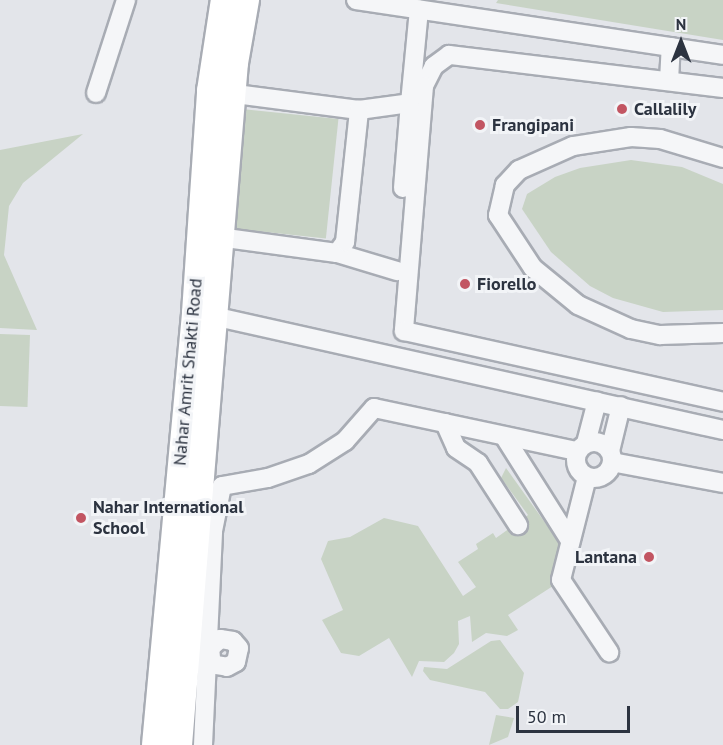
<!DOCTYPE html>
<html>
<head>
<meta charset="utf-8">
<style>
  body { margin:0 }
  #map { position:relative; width:723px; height:745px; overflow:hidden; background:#e3e5ea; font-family:"PT Sans",sans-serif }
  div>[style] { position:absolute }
  .green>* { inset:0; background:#c8d3c5; transform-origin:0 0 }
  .roads { filter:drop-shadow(2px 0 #a8acb4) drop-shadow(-2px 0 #a8acb4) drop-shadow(0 2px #a8acb4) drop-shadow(0 -2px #a8acb4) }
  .street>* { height:18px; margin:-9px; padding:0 9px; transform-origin:9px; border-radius:9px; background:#f5f6f8 }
  .street>.ring { margin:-9px; padding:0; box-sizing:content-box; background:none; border:18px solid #f5f6f8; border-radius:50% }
  .secondary>* { height:26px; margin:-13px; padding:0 13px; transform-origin:13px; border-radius:13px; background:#fff }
  .dots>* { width:16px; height:16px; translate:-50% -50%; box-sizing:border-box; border:3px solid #f2f4f7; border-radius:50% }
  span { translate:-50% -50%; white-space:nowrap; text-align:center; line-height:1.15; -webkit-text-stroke:6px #f2f4f7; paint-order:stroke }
  .poi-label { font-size:18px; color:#2c3340; font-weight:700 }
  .left { translate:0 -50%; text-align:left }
  .right { translate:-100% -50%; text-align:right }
  .street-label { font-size:18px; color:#2c3340 }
  .north { position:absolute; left:651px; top:12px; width:60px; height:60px; -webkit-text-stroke:4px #f2f4f7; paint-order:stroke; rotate:0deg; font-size:16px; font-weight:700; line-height:24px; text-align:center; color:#2c3340 }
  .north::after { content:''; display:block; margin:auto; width:21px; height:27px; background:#2c3340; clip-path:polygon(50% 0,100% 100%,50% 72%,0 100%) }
  .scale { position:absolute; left:516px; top:706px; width:114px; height:27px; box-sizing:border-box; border:3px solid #2c3340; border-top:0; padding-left:8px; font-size:18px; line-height:21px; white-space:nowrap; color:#2c3340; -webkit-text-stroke:4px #f2f4f7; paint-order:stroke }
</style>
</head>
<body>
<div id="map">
  <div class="green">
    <div style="clip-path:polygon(498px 0,723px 0,723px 40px,496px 3px)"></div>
    <div style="left:233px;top:108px;width:106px;height:120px;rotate:6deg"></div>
    <div style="clip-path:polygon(83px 134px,23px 183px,9px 206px,4px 255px,37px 330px,0 328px,0 150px)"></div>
    <div style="clip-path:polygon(631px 160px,682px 167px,723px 184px,723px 310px,663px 312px,613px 298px,590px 286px,551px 252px,522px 209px,527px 194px,555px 177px,580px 168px)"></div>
    <div style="left:0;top:334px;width:30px;height:72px;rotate:2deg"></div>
    <div style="clip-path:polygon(506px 468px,561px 545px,553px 586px,508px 615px,518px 630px,507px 636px,486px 633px,472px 642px,470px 616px,458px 621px,459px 644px,454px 653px,444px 662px,419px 661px,412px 677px,389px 638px,359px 656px,341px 653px,322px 620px,343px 610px,321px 559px,328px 541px,350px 537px,384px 518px,418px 526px,463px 596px,476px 587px,458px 562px,478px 549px,476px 544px,493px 533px,496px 538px,528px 515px,501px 478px)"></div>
    <div style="clip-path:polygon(500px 640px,524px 673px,518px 702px,508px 709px,500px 709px,485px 692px,430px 680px,423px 671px,424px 667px,447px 669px,491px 641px)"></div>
    <div style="clip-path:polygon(496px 715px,514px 718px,508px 737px,489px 745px)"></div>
  </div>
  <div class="roads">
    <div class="street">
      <div style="left:356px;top:0;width:371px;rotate:8.5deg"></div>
      <div style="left:669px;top:81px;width:34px;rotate:-87deg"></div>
      <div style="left:723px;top:88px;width:276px;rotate:-173.1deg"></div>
      <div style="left:449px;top:55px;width:19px;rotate:144deg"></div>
      <div style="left:434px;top:66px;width:22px;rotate:117deg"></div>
      <div style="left:424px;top:86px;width:246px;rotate:94.7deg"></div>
      <div style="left:404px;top:331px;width:327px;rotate:12.5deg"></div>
      <div style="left:220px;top:92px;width:140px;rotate:7.4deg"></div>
      <div style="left:359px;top:110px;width:51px;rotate:-7.8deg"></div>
      <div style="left:410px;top:103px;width:94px;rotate:-84.5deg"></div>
      <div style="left:96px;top:93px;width:98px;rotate:-72.1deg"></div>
      <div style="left:723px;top:158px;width:66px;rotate:-163.2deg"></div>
      <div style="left:660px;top:139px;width:29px;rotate:-176deg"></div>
      <div style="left:631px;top:137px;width:59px;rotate:171.2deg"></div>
      <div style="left:573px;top:146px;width:59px;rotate:156deg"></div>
      <div style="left:519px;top:170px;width:21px;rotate:133deg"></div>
      <div style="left:505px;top:185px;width:31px;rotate:103deg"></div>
      <div style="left:498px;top:215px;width:64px;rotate:56.6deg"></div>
      <div style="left:533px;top:268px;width:58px;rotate:39.4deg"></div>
      <div style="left:578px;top:305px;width:58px;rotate:24.4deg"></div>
      <div style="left:631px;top:329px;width:30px;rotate:12deg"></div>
      <div style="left:660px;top:335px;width:63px;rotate:-1.8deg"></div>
      <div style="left:403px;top:188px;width:85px;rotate:-85.3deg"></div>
      <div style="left:211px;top:236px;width:127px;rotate:7.7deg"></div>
      <div style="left:337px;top:253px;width:63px;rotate:16.7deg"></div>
      <div style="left:337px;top:253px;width:14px;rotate:-54deg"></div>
      <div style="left:345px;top:242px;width:133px;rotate:-83.9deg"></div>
      <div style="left:204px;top:314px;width:532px;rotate:12.6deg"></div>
      <div style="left:445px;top:423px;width:27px;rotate:66deg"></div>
      <div style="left:456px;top:448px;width:27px;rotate:34deg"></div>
      <div style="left:478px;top:463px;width:74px;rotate:57.2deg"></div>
      <div style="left:504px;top:436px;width:122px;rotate:57.7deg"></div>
      <div class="ring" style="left:576px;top:442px;width:18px;height:18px"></div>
      <div style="left:586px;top:443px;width:43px;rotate:-75.3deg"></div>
      <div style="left:610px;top:451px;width:46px;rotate:-76.3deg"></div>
      <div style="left:612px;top:462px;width:113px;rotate:10.7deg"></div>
      <div style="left:587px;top:477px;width:106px;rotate:104.2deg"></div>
      <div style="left:561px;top:580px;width:87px;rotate:56.3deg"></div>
      <div style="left:197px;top:662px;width:30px;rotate:9deg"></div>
      <div style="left:227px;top:667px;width:10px;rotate:-29deg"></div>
      <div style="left:236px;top:662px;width:14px;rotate:-78deg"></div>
      <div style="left:239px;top:648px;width:9px;rotate:-131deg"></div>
      <div style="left:233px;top:641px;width:13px;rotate:-171deg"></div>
      <div style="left:220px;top:639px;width:13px;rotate:138deg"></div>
      <div style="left:210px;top:648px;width:10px;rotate:84deg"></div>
      <div style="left:203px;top:745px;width:214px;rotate:-87.3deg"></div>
      <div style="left:213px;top:531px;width:46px;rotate:-78.7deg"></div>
      <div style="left:222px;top:486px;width:47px;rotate:-9.9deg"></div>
      <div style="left:268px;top:478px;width:43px;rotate:-18.9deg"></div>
      <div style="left:309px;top:464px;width:43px;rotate:-32.6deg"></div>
      <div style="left:345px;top:441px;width:44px;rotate:-48.7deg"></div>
      <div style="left:374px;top:408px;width:208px;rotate:12deg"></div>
    </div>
    <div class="secondary">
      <div style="left:155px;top:745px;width:434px;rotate:-84.7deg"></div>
      <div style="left:195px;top:313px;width:223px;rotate:-86.1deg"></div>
      <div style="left:210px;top:91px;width:92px;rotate:-81.3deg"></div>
      <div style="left:179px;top:745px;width:684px;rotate:-85.31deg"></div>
      <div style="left:235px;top:63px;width:64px;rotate:-80.1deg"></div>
    </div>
  </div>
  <div class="dots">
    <div style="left:622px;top:109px;background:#c25562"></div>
    <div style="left:480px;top:125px;background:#c25562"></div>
    <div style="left:465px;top:284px;background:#c25562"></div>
    <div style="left:81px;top:518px;background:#c25562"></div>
    <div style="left:649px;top:557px;background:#c25562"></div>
  </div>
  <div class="poi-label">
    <span class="left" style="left:634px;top:109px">Callalily</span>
    <span class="left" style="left:492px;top:125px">Frangipani</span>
    <span class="left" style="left:477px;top:284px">Fiorello</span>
    <span class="left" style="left:93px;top:518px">Nahar International<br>School</span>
    <span class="right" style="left:637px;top:557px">Lantana</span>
  </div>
  <div class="street-label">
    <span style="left:188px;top:372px;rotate:-85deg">Nahar Amrit Shakti Road</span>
  </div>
  <div class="north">N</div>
  <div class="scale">50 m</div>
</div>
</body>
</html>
